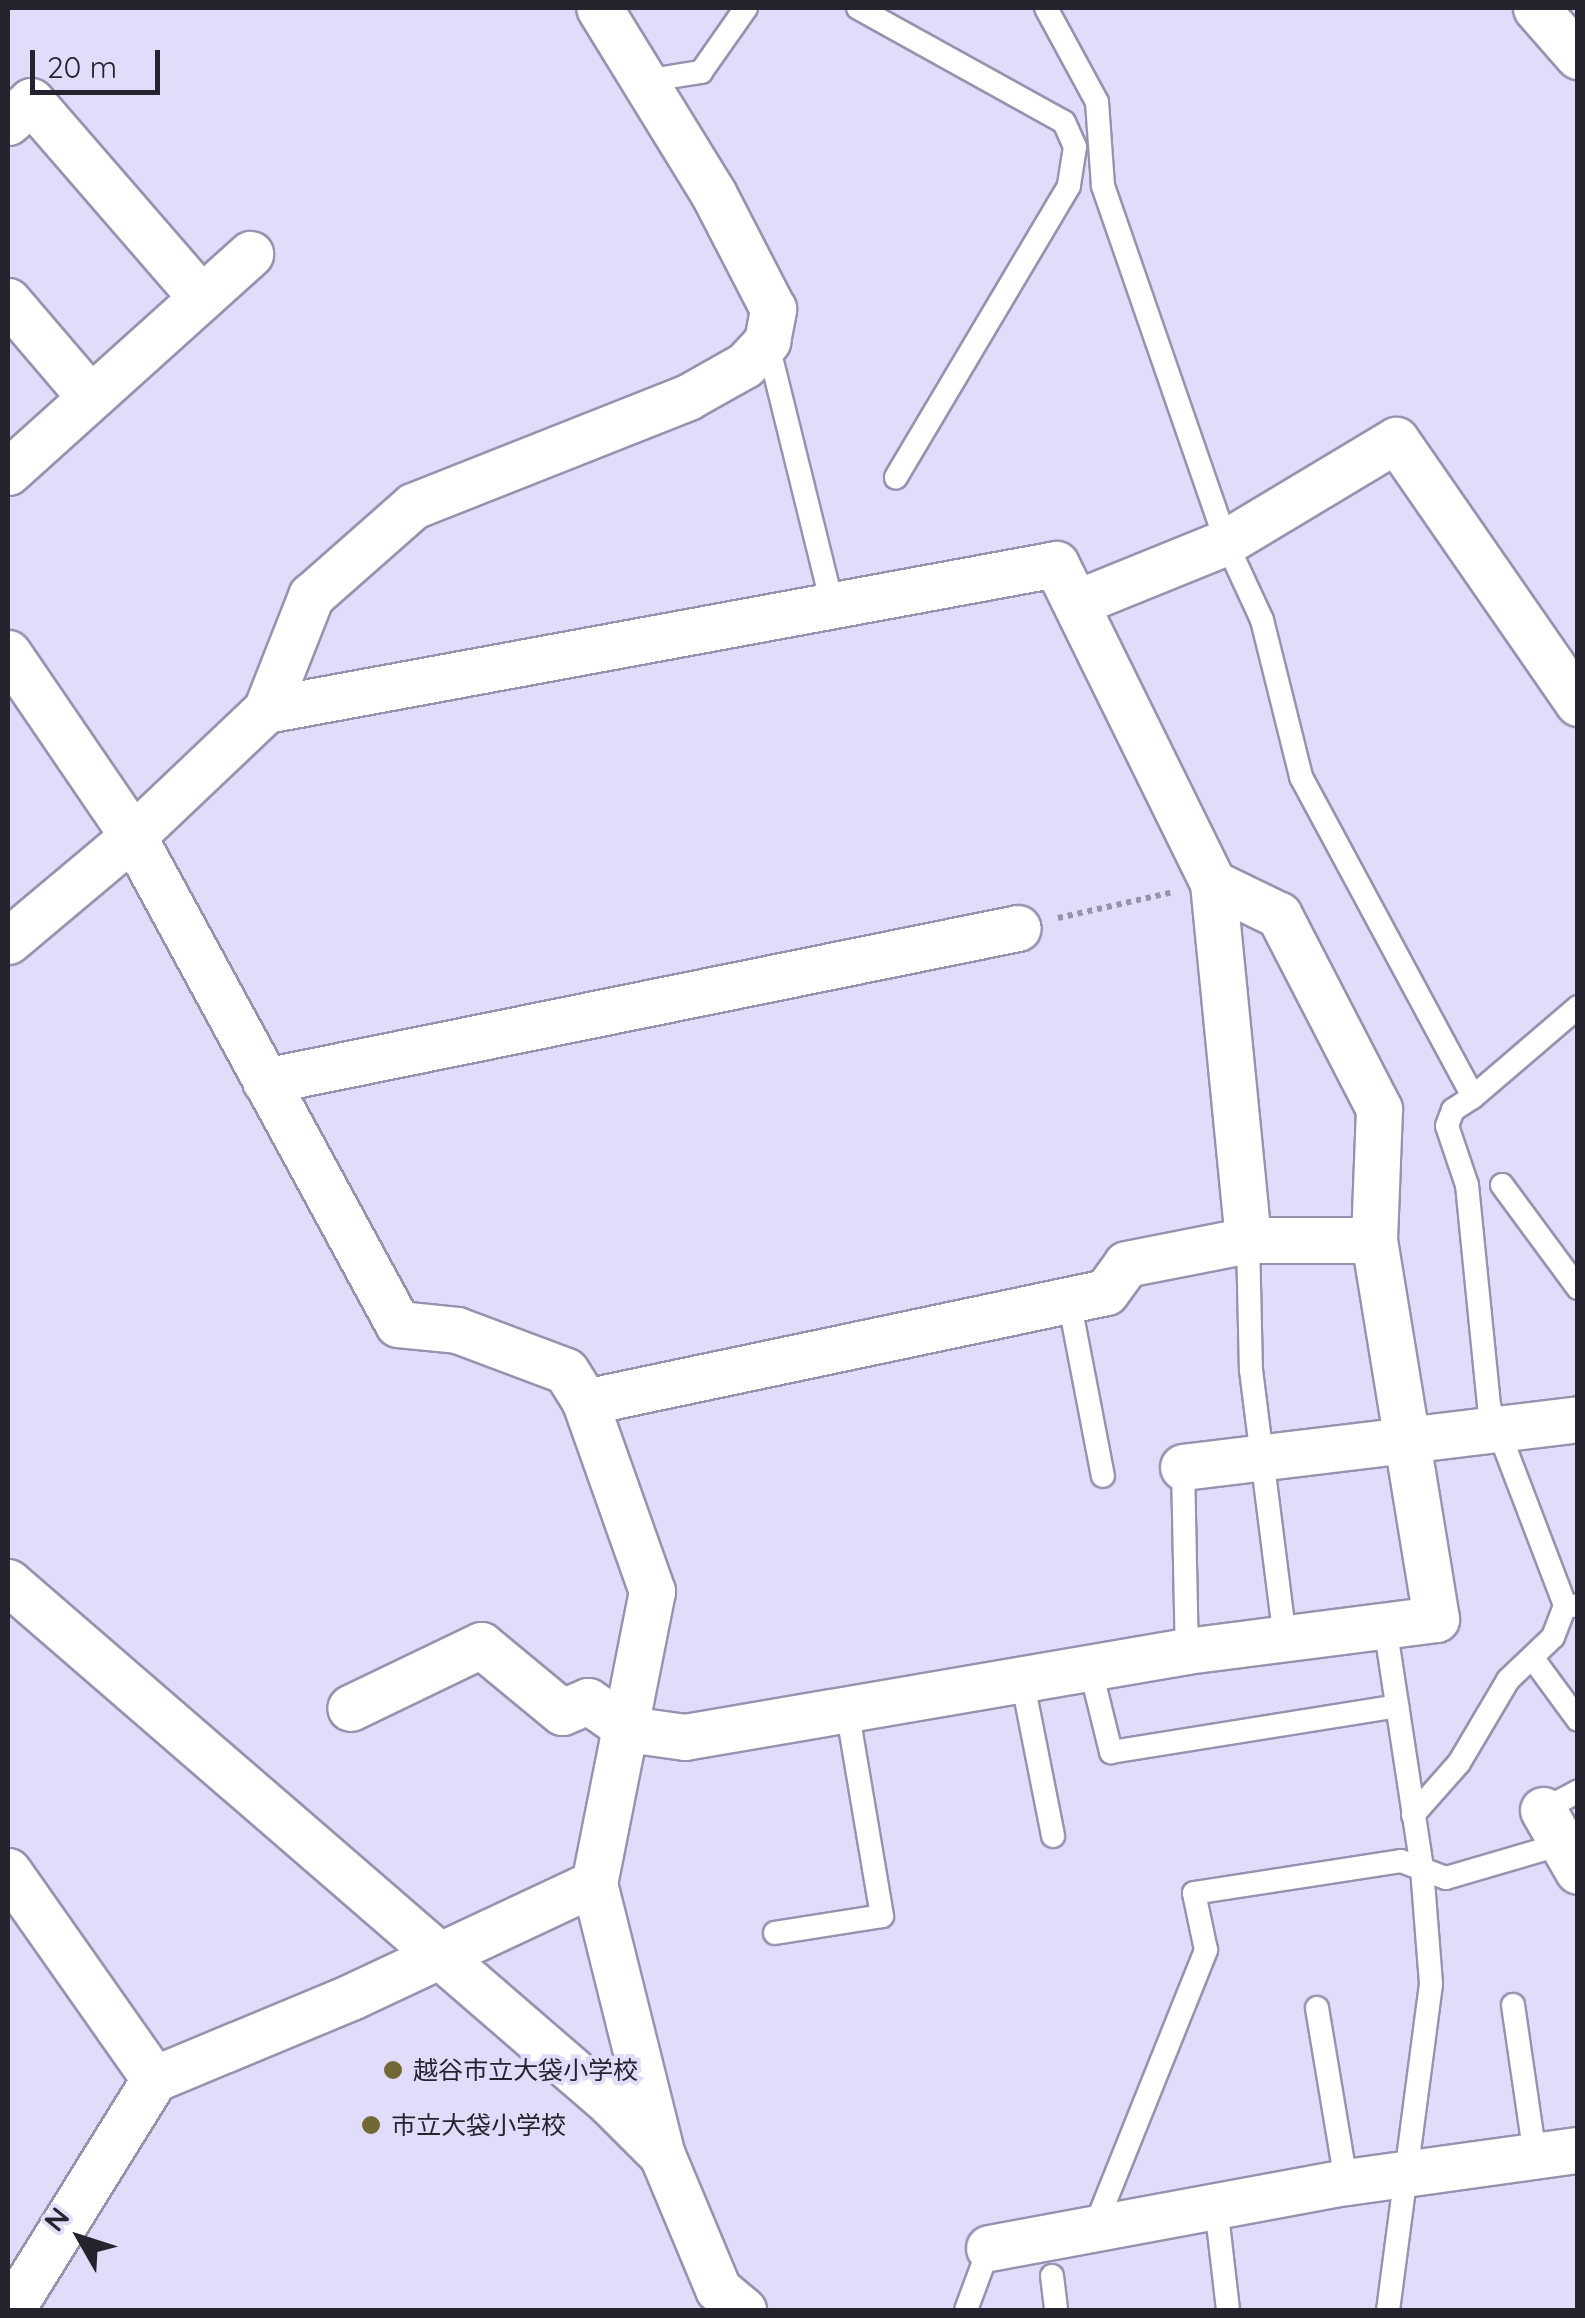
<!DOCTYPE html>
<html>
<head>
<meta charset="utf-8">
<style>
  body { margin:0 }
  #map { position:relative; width:1585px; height:2318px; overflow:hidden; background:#e2dcfb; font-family:Quicksand,"Noto Sans JP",sans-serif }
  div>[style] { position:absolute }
  .path>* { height:6px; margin-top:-3px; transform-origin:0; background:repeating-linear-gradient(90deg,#9893aa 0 5px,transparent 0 10px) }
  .roads { filter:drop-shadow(2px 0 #9892af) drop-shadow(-2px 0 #9892af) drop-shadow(0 2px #9892af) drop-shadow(0 -2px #9892af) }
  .service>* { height:22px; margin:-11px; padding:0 11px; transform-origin:11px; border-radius:11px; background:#fff }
  .minor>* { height:45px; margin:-22.5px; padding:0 22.5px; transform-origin:22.5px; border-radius:22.5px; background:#fff }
  .dots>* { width:28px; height:28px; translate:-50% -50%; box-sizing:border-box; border:5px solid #e2dcfb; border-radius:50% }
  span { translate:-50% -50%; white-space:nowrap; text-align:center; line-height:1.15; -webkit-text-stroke:8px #e2dcfb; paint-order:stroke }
  .poi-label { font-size:25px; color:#25232e }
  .left { translate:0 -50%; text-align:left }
  .frame { position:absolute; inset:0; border:10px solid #25232e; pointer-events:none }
  .north { position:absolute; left:30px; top:2188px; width:100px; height:100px; -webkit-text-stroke:8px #e2dcfb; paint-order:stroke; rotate:309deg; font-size:28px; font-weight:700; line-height:40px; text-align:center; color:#25232e }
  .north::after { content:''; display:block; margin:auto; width:35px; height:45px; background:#25232e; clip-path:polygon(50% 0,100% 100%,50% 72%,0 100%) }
  .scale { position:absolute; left:30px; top:50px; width:130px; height:45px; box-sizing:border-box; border:5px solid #25232e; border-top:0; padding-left:12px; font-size:30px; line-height:35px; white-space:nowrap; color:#25232e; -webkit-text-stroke:8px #e2dcfb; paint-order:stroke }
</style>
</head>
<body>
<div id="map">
  <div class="path">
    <div style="left:1058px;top:918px;width:118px;rotate:-12.7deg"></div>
  </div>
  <div class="roads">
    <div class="service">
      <div style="left:858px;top:8px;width:235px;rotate:29deg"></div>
      <div style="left:1064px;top:122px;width:27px;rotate:66deg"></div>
      <div style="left:1075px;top:147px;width:39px;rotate:99deg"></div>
      <div style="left:1069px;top:186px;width:339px;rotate:120.7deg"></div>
      <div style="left:1046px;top:8px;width:107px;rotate:61.5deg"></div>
      <div style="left:1097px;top:102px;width:84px;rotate:85.9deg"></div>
      <div style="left:1103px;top:186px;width:377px;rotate:70.9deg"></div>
      <div style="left:1226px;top:542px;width:86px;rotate:65.2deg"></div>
      <div style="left:1262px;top:620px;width:162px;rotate:76deg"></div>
      <div style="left:1301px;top:777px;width:363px;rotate:61.7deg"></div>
      <div style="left:1473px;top:1097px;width:24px;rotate:147deg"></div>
      <div style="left:1453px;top:1110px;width:17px;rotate:111deg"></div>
      <div style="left:1447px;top:1126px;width:62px;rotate:71.3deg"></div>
      <div style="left:1467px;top:1185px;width:222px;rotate:84.3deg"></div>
      <div style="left:1489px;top:1406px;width:213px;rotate:69.1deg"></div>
      <div style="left:1565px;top:1605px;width:13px;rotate:4deg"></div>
      <div style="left:644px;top:81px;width:58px;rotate:-9deg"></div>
      <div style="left:701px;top:72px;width:78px;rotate:-54.9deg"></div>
      <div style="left:767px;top:341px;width:271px;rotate:76.1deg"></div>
      <div style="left:1473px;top:1097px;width:138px;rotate:-40.6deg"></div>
      <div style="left:1502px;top:1185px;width:128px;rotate:53.6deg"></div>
      <div style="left:1248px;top:1240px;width:130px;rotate:88.7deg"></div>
      <div style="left:1251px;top:1370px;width:270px;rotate:82.8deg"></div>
      <div style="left:1069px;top:1300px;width:179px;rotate:79.1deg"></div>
      <div style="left:1183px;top:1467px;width:184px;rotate:88.8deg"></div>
      <div style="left:1385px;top:1626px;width:246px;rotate:81.3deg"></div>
      <div style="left:1422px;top:1869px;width:115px;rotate:85.5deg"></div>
      <div style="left:1431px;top:1984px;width:329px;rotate:97.5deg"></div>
      <div style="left:1534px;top:1660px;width:74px;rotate:53.7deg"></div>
      <div style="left:1090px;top:1667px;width:88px;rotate:76.1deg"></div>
      <div style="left:1111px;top:1752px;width:290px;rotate:-9.1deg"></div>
      <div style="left:1022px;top:1679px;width:160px;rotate:78.8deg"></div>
      <div style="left:1543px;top:1810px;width:40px;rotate:-28deg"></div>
      <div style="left:1413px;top:1815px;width:69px;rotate:-48.5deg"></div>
      <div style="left:1459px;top:1763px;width:96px;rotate:-59.4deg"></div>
      <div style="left:1508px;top:1680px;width:62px;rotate:-43.7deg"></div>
      <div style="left:1553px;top:1637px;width:34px;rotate:-69deg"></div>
      <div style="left:775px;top:1933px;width:108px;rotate:-9deg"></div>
      <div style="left:882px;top:1916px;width:210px;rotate:-99.6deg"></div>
      <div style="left:1513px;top:2005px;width:153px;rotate:81.7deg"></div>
      <div style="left:1317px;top:2008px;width:176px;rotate:80.5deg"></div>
      <div style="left:1216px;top:2206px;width:105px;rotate:83.4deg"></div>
      <div style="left:1094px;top:2229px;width:301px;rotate:-68.1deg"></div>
      <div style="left:1206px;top:1950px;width:58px;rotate:-101.9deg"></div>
      <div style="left:1194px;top:1893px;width:209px;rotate:-8.8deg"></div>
      <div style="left:1401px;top:1861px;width:48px;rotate:20.7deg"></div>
      <div style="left:1446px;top:1878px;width:121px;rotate:-16.3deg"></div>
      <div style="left:1052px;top:2276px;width:34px;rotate:83deg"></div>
      <div style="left:966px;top:2310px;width:66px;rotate:-69.6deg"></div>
    </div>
    <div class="minor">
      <div style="left:1536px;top:8px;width:64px;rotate:48.8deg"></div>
      <div style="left:8px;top:122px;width:31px;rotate:-42deg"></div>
      <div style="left:31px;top:101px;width:259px;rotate:49.1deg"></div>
      <div style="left:8px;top:301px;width:126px;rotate:49.5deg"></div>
      <div style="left:8px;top:472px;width:326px;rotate:-42deg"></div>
      <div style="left:1076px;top:603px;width:162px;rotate:-22.1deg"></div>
      <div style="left:1226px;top:542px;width:198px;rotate:-31deg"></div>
      <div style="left:1396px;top:440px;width:320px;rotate:55.3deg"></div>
      <div style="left:8px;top:653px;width:222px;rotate:55.7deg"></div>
      <div style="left:133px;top:836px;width:555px;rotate:61.5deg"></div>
      <div style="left:398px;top:1324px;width:59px;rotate:5.8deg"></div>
      <div style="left:457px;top:1330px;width:116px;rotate:20.6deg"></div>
      <div style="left:566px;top:1371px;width:36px;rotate:58deg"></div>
      <div style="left:585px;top:1402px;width:201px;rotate:70.5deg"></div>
      <div style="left:652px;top:1591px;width:298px;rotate:101.2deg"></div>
      <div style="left:594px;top:1883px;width:280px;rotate:76deg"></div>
      <div style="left:266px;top:710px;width:803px;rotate:-10.47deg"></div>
      <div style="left:1056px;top:564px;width:356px;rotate:63.8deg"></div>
      <div style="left:1213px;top:883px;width:73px;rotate:25.9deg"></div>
      <div style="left:1279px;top:915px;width:218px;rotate:62.7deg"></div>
      <div style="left:1379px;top:1109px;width:131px;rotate:92.2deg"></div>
      <div style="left:1374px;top:1240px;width:384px;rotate:80.7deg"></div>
      <div style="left:1436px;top:1619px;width:251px;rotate:172.7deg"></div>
      <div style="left:1187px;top:1651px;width:509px;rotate:170.28deg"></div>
      <div style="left:685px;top:1737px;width:58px;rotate:-172deg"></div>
      <div style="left:628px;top:1729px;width:49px;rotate:-145deg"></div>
      <div style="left:588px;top:1701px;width:28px;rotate:157deg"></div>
      <div style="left:562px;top:1712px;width:105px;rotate:-140.4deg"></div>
      <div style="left:481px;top:1645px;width:145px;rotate:154.3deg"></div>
      <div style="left:1213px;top:883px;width:359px;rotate:84.4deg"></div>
      <div style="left:8px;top:941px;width:163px;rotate:-40deg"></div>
      <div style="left:133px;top:836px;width:183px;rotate:-43.5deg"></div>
      <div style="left:266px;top:710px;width:123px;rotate:-68.5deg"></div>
      <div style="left:311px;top:596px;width:136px;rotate:-41.4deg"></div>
      <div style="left:413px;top:506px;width:296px;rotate:-21.6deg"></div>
      <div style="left:688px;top:397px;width:65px;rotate:-29.3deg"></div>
      <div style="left:745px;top:365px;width:33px;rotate:-47deg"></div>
      <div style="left:767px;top:341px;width:33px;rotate:-79deg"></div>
      <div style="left:773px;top:309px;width:131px;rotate:-117.3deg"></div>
      <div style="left:713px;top:193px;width:217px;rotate:-121.6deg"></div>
      <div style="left:265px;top:1081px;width:768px;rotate:-11.49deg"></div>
      <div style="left:585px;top:1402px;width:532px;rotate:-11.92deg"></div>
      <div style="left:1106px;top:1292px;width:34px;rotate:-54deg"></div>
      <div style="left:1126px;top:1264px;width:124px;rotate:-11.1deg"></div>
      <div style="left:1248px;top:1240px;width:126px"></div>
      <div style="left:1183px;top:1467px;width:398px;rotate:-6.9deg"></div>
      <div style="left:8px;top:1582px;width:796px;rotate:40.87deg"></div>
      <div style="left:610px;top:2103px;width:74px;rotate:45deg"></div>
      <div style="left:662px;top:2155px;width:145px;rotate:67.3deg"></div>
      <div style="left:718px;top:2289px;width:33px;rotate:40deg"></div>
      <div style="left:1543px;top:1810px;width:70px;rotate:60.2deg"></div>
      <div style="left:8px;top:1871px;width:254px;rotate:54.9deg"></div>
      <div style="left:154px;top:2079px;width:216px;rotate:-22.6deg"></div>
      <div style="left:353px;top:1996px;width:266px;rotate:-25.1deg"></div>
      <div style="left:989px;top:2248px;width:363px;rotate:-10.5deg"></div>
      <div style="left:1346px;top:2182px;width:234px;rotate:-7.9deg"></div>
      <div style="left:11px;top:2310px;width:272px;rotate:-58.2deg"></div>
    </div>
  </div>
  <div class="dots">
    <div style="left:393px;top:2070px;background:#726835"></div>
    <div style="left:371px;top:2125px;background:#726835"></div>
  </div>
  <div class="poi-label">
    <span class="left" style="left:413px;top:2070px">越谷市立大袋小学校</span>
    <span class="left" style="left:391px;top:2125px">市立大袋小学校</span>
  </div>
  <div class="frame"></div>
  <div class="north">N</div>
  <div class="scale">20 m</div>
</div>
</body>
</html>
